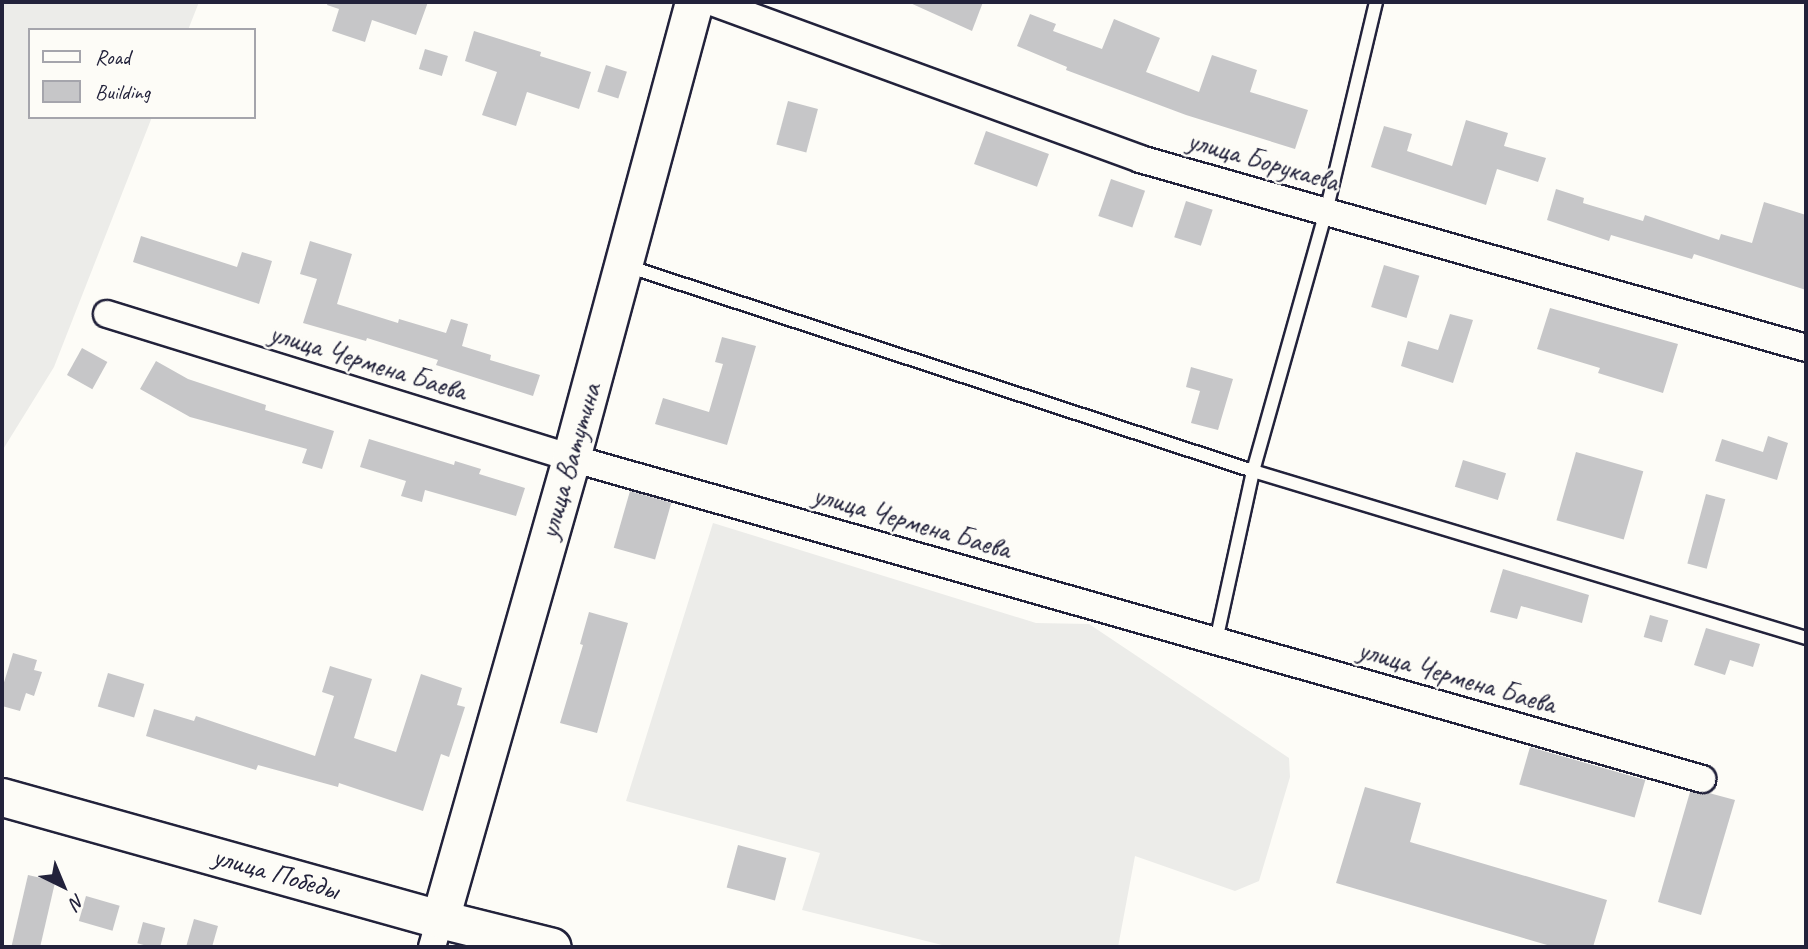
<!DOCTYPE html>
<html>
<head>
<meta charset="utf-8">
<style>
  body { margin:0 }
  #map { position:relative; width:1808px; height:949px; overflow:hidden; background:#fdfcf7; font-family:Caveat,sans-serif }
  div>[style] { position:absolute }
  .built>* { inset:0; background:#ecece9 }
  .building>* { inset:0; background:#c6c6c8; transform-origin:0 0 }
  .roads { filter:drop-shadow(2px 0 #22223b) drop-shadow(-2px 0 #22223b) drop-shadow(0 2px #22223b) drop-shadow(0 -2px #22223b) }
  .lane>* { height:12px; margin:-6px; padding:0 6px; transform-origin:6px; border-radius:6px; background:#fdfcf7 }
  .street>* { height:26px; margin:-13px; padding:0 13px; transform-origin:13px; border-radius:13px; background:#fdfcf7 }
  .secondary>* { height:37px; margin:-18.5px; padding:0 18.5px; transform-origin:18.5px; border-radius:18.5px; background:#fdfcf7 }
  span { translate:-50% -50%; white-space:nowrap; text-align:center; line-height:1.15; -webkit-text-stroke:5px #fdfcf7; paint-order:stroke }
  .street-label { font-size:28px; color:#22223b }
  .frame { position:absolute; inset:0; border:4px solid #22223b; pointer-events:none }
  .legend { position:absolute; left:28px; top:28px; width:228px; height:91px; box-sizing:border-box; background:#fdfcf7; border:2px solid #a5a5ac; margin:0; padding:9px 12px; list-style:none; font-size:21px; color:#22223b }
  .legend li { display:flex; align-items:center; gap:14px; height:35px }
  .legend b { width:35px; border:2px solid #a5a5ac }
  .north { position:absolute; left:28px; top:851px; width:70px; height:70px; -webkit-text-stroke:5px #fdfcf7; paint-order:stroke; rotate:137deg; font-size:19px; font-weight:700; line-height:28px; text-align:center; color:#22223b }
  .north::after { content:''; display:block; margin:auto; width:24px; height:32px; background:#22223b; clip-path:polygon(50% 0,100% 100%,50% 72%,0 100%) }
</style>
</head>
<body>
<div id="map">
  <div class="built">
    <div style="clip-path:polygon(2px 2px,199px 2px,188px 30px,30px 30px,30px 117px,152px 117px,54px 367px,2px 451px)"></div>
    <div style="clip-path:polygon(713px 523px,1036px 623px,1089px 624px,1289px 758px,1290px 777px,1259px 881px,1235px 891px,1135px 856px,1118px 947px,950px 947px,802px 910px,820px 853px,626px 801px)"></div>
  </div>
  <div class="building">
    <div style="clip-path:polygon(328px 2px,428px 2px,416px 35px,372px 20px,365px 42px,332px 31px,339px 9px,327px 5px)"></div>
    <div style="clip-path:polygon(908px 2px,983px 2px,972px 31px)"></div>
    <div style="clip-path:polygon(1030px 14px,1056px 24px,1053px 31px,1102px 49px,1114px 19px,1160px 38px,1146px 72px,1199px 92px,1212px 55px,1257px 70px,1250px 92px,1308px 110px,1295px 149px,1186px 115px,1066px 70px,1067px 67px,1017px 46px)"></div>
    <div style="clip-path:polygon(474px 31px,541px 52px,540px 56px,591px 72px,579px 109px,527px 92px,516px 126px,482px 115px,497px 72px,465px 61px)"></div>
    <div style="left:425px;top:49px;width:24px;height:21px;rotate:17deg"></div>
    <div style="left:606px;top:65px;width:22px;height:28px;rotate:18deg"></div>
    <div style="left:788px;top:101px;width:31px;height:45px;rotate:15deg"></div>
    <div style="clip-path:polygon(1466px 120px,1508px 133px,1504px 146px,1546px 158px,1538px 182px,1497px 169px,1486px 205px,1371px 167px,1384px 126px,1412px 134px,1407px 151px,1452px 166px)"></div>
    <div style="left:986px;top:131px;width:67px;height:35px;rotate:20deg"></div>
    <div style="left:1111px;top:179px;width:36px;height:39px;rotate:19deg"></div>
    <div style="clip-path:polygon(1556px 189px,1584px 198px,1583px 203px,1643px 221px,1645px 215px,1719px 240px,1721px 234px,1752px 243px,1764px 202px,1806px 215px,1806px 290px,1694px 254px,1692px 259px,1611px 235px,1609px 241px,1547px 220px)"></div>
    <div style="left:1186px;top:201px;width:28px;height:38px;rotate:18deg"></div>
    <div style="clip-path:polygon(141px 236px,237px 267px,242px 252px,272px 261px,259px 304px,133px 262px)"></div>
    <div style="clip-path:polygon(310px 241px,352px 254px,337px 304px,398px 323px,399px 319px,446px 333px,451px 319px,468px 324px,462px 346px,491px 355px,490px 360px,540px 375px,533px 396px,436px 365px,438px 360px,367px 338px,366px 341px,303px 323px,317px 279px,300px 274px)"></div>
    <div style="left:1384px;top:265px;width:37px;height:44px;rotate:17deg"></div>
    <div style="clip-path:polygon(1550px 308px,1678px 344px,1663px 393px,1598px 373px,1600px 368px,1537px 349px)"></div>
    <div style="clip-path:polygon(1450px 314px,1473px 320px,1453px 383px,1401px 366px,1408px 341px,1438px 350px)"></div>
    <div style="clip-path:polygon(722px 337px,756px 346px,727px 445px,655px 424px,663px 398px,709px 412px,723px 364px,715px 362px)"></div>
    <div style="left:82px;top:348px;width:29px;height:31px;rotate:29deg"></div>
    <div style="clip-path:polygon(156px 361px,188px 379px,266px 405px,265px 410px,334px 431px,322px 469px,302px 463px,307px 449px,190px 417px,140px 389px)"></div>
    <div style="clip-path:polygon(1191px 367px,1233px 379px,1218px 430px,1191px 423px,1200px 391px,1186px 387px)"></div>
    <div style="clip-path:polygon(1768px 436px,1788px 443px,1777px 480px,1715px 461px,1722px 439px,1763px 452px)"></div>
    <div style="clip-path:polygon(369px 439px,454px 465px,455px 461px,481px 469px,479px 474px,525px 488px,516px 516px,425px 490px,422px 502px,401px 496px,406px 481px,360px 467px)"></div>
    <div style="left:1576px;top:452px;width:70px;height:71px;rotate:16deg"></div>
    <div style="left:1463px;top:460px;width:45px;height:28px;rotate:17deg"></div>
    <div style="left:630px;top:491px;width:43px;height:59px;rotate:16deg"></div>
    <div style="left:1706px;top:494px;width:20px;height:72px;rotate:15deg"></div>
    <div style="clip-path:polygon(1503px 569px,1589px 595px,1582px 623px,1521px 606px,1517px 619px,1490px 612px)"></div>
    <div style="clip-path:polygon(589px 612px,628px 623px,597px 733px,560px 723px,583px 645px,580px 644px)"></div>
    <div style="left:1650px;top:615px;width:19px;height:23px;rotate:16deg"></div>
    <div style="clip-path:polygon(1706px 628px,1760px 644px,1753px 667px,1730px 660px,1725px 675px,1694px 665px)"></div>
    <div style="clip-path:polygon(13px 653px,37px 660px,34px 670px,42px 672px,34px 696px,26px 693px,20px 711px,2px 706px,2px 689px)"></div>
    <div style="clip-path:polygon(330px 666px,372px 679px,354px 738px,396px 752px,421px 674px,462px 688px,457px 705px,465px 707px,449px 757px,441px 754px,423px 811px,339px 783px,338px 787px,258px 765px,256px 770px,146px 736px,154px 709px,194px 721px,196px 716px,315px 756px,334px 696px,322px 692px)"></div>
    <div style="left:108px;top:673px;width:38px;height:35px;rotate:17deg"></div>
    <div style="left:1530px;top:747px;width:120px;height:39px;rotate:16deg"></div>
    <div style="clip-path:polygon(1365px 787px,1421px 803px,1410px 842px,1607px 900px,1593px 947px,1554px 947px,1336px 883px)"></div>
    <div style="clip-path:polygon(1690px 792px,1709px 793px,1735px 800px,1701px 915px,1658px 902px)"></div>
    <div style="left:738px;top:845px;width:50px;height:44px;rotate:15deg"></div>
    <div style="left:28px;top:875px;width:28px;height:74px;rotate:13deg"></div>
    <div style="left:86px;top:896px;width:35px;height:26px;rotate:16deg"></div>
    <div style="clip-path:polygon(194px 919px,218px 926px,212px 947px,186px 947px)"></div>
    <div style="left:143px;top:922px;width:23px;height:22px;rotate:15deg"></div>
  </div>
  <div class="roads">
    <div class="lane">
      <div style="left:627px;top:266px;width:659px;rotate:18.13deg"></div>
      <div style="left:1253px;top:471px;width:578px;rotate:16.8deg"></div>
      <div style="left:1216px;top:641px;width:174px;rotate:-77.7deg"></div>
      <div style="left:1253px;top:471px;width:269px;rotate:-74.3deg"></div>
      <div style="left:1326px;top:212px;width:216px;rotate:-76.6deg"></div>
    </div>
    <div class="street">
      <div style="left:712px;top:2px;width:456px;rotate:20.1deg"></div>
      <div style="left:1140px;top:159px;width:692px;rotate:15.84deg"></div>
      <div style="left:107px;top:314px;width:486px;rotate:17.2deg"></div>
      <div style="left:571px;top:458px;width:1176px;rotate:15.84deg"></div>
      <div style="left:432px;top:947px;width:29px;rotate:-74deg"></div>
    </div>
    <div class="secondary">
      <div style="left:2px;top:797px;width:455px;rotate:15.6deg"></div>
      <div style="left:440px;top:919px;width:115px;rotate:14deg"></div>
      <div style="left:440px;top:919px;width:479px;rotate:-74.1deg"></div>
      <div style="left:571px;top:458px;width:472px;rotate:-74.9deg"></div>
    </div>
  </div>
  <div class="street-label">
    <span style="left:1263px;top:161px;rotate:16deg">улица Борукаева</span>
    <span style="left:368px;top:362px;rotate:17deg">улица Чермена Баева</span>
    <span style="left:570px;top:461px;rotate:-74deg">улица Ватутина</span>
    <span style="left:912px;top:522px;rotate:16deg">улица Чермена Баева</span>
    <span style="left:1457px;top:677px;rotate:16deg">улица Чермена Баева</span>
    <span style="left:276px;top:873px;rotate:16deg">улица Победы</span>
  </div>
  <div class="frame"></div>
  <ul class="legend">
  <li><b style="height:9px;background:#fdfcf7"></b>Road</li>
  <li><b style="height:19px;background:#c6c6c8"></b>Building</li>
  </ul>
  <div class="north">N</div>
</div>
</body>
</html>
